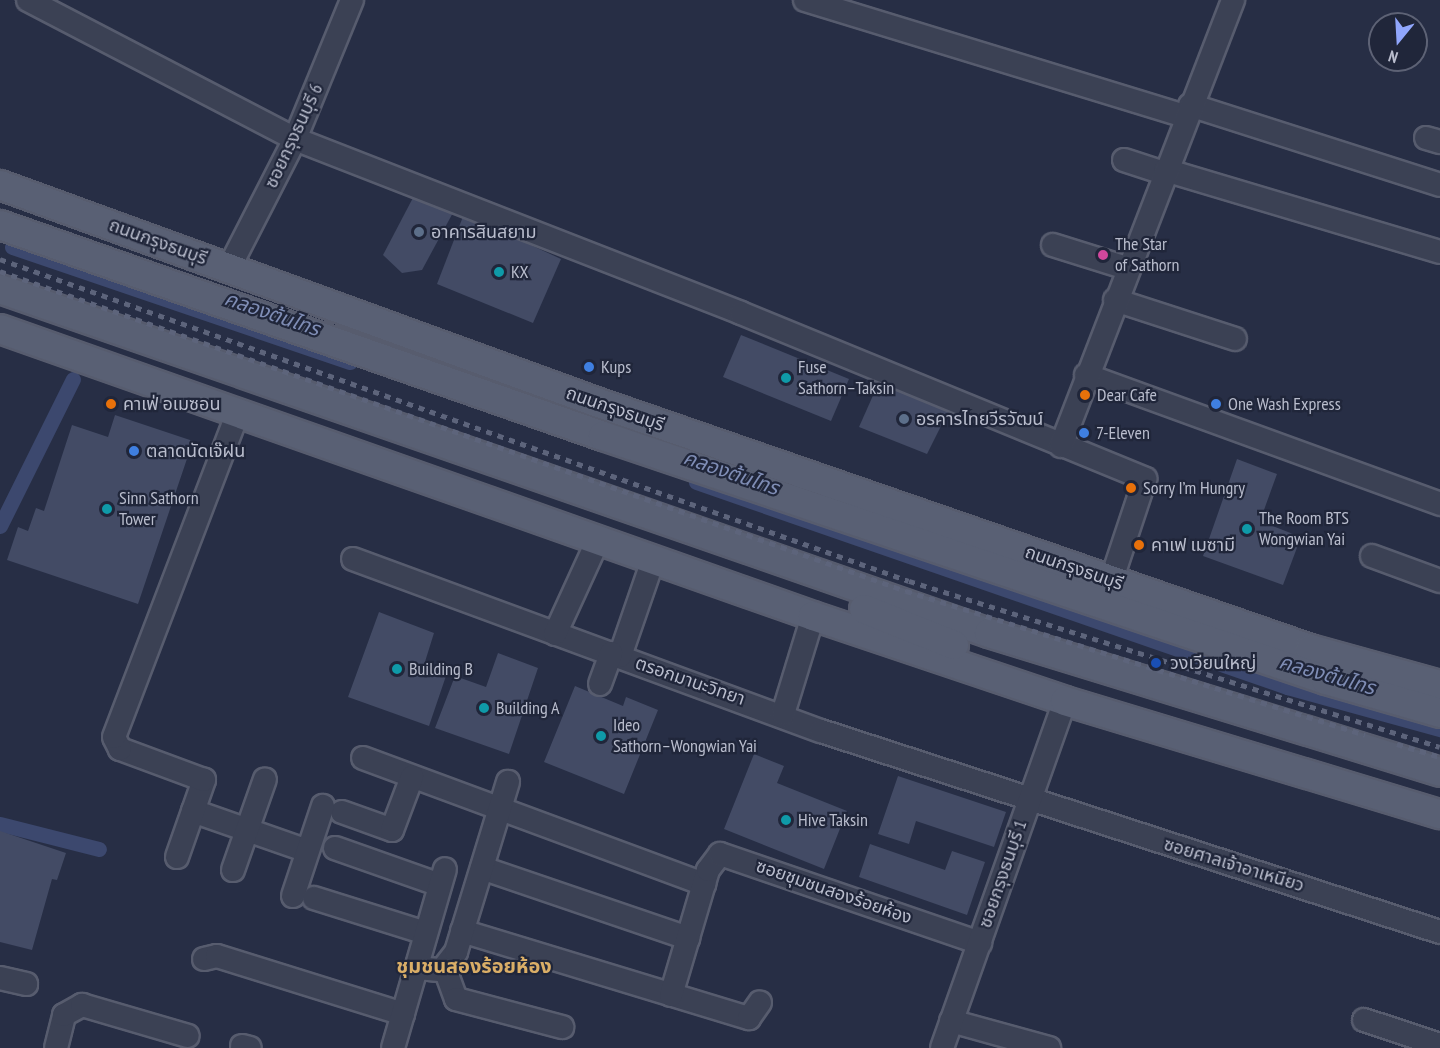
<!DOCTYPE html>
<meta charset="utf-8">
<style>
body{margin:0}
#map{position:relative;width:1440px;height:1048px;overflow:hidden;background:#272e45;font-family:"PT Sans Narrow","Noto Sans Thai",sans-serif}
div>[style]{position:absolute}
[style*='--x']{left:calc(var(--x)*1px);top:calc(var(--y)*1px);width:calc(var(--w)*1px);rotate:calc(var(--a)*1deg)}
.canal>*{height:15px;margin:-7.5px;padding:0 7.5px;transform-origin:7.5px;border-radius:7.5px;background:#3c486e}
.building>*{inset:0;background:#434b65}
.roads{filter:drop-shadow(2px 0 #575c6e) drop-shadow(-2px 0 #575c6e) drop-shadow(0 2px #575c6e) drop-shadow(0 -2px #575c6e)}
.minor>*{height:22px;margin:-11px;padding:0 11px;transform-origin:11px;border-radius:11px;background:#3b4154}
.major>*{height:28px;margin:-14px;padding:0 14px;transform-origin:14px;border-radius:14px;background:#596074}
.rail>*{height:4.5px;margin-top:-2.25px;transform-origin:0;background:repeating-linear-gradient(90deg,#5d647b 0 6px,transparent 0 12px)}
.dots>*{width:16px;height:16px;translate:-50% -50%;box-sizing:border-box;border:3px solid #20263a;border-radius:50%}
span{translate:-50% -50%;white-space:nowrap;text-align:center;line-height:1.15;-webkit-text-stroke:4.5px #20263a;paint-order:stroke}
.street-label{font-size:18px;color:#b9bdcd}
.poi-label{font-size:18px;color:#b9bdcd}
.left{translate:0 -50%;text-align:left}
.water-label{font-size:20px;color:#7f8db5;font-style:italic}
.neighbourhood-label{font-size:20px;color:#daae67;font-weight:700}
.north{position:absolute;left:1368px;top:12px;width:60px;height:60px;box-sizing:border-box;background:#20263a;border:2px solid #5d6275;border-radius:50%;rotate:198deg;font-size:16px;font-weight:700;line-height:24px;text-align:center;color:#b9bdcd}
.north::after{content:'';display:block;margin:auto;width:21px;height:27px;background:#90a6fc;clip-path:polygon(50% 0,100% 100%,50% 72%,0 100%)}
</style>
<div id="map">
<div class="canal">
<i style="--x:12;--y:247;--w:357;--a:18.8"></i>
<i style="--x:696;--y:482;--w:626;--a:19.13"></i>
<i style="--x:1287;--y:687;--w:159;--a:15.4"></i>
<i style="--x:0;--y:526;--w:164;--a:-63.6"></i>
<i style="--x:0;--y:824;--w:102;--a:14.2"></i>
</div>
<div class="building">
<i style="clip-path:polygon(416px 192px,455px 209px,422px 270px,402px 273px,383px 255px)"></i>
<i style="clip-path:polygon(464px 214px,561px 259px,533px 323px,437px 284px)"></i>
<i style="clip-path:polygon(741px 335px,849px 379px,831px 421px,723px 377px)"></i>
<i style="clip-path:polygon(879px 382px,949px 410px,927px 454px,859px 427px)"></i>
<i style="clip-path:polygon(115px 415px,193px 441px,138px 604px,7px 560px,18px 527px,28px 531px,36px 508px,44px 511px,72px 425px,108px 437px)"></i>
<i style="clip-path:polygon(1237px 459px,1277px 474px,1260px 521px,1301px 537px,1283px 585px,1203px 556px)"></i>
<i style="clip-path:polygon(379px 612px,434px 633px,424px 665px,447px 673px,429px 726px,348px 697px)"></i>
<i style="clip-path:polygon(498px 653px,538px 668px,509px 754px,435px 728px,455px 676px,486px 687px)"></i>
<i style="clip-path:polygon(575px 686px,623px 706px,626px 697px,658px 710px,624px 794px,544px 762px)"></i>
<i style="clip-path:polygon(754px 754px,784px 766px,777px 783px,847px 811px,824px 869px,724px 829px)"></i>
<i style="clip-path:polygon(898px 776px,1006px 812px,994px 847px,916px 821px,909px 844px,878px 834px)"></i>
<i style="clip-path:polygon(0 831px,66px 853px,57px 880px,52px 879px,32px 950px,0 942px)"></i>
<i style="clip-path:polygon(870px 844px,945px 870px,952px 851px,985px 862px,967px 915px,859px 877px)"></i>
</div>
<div class="roads">
<div class="minor">
<i style="--x:28;--y:0;--w:301;--a:27.5"></i>
<i style="--x:295;--y:139;--w:479;--a:21.3"></i>
<i style="--x:741;--y:313;--w:437;--a:22.3"></i>
<i style="--x:1145;--y:479;--w:108;--a:108.4"></i>
<i style="--x:805;--y:0;--w:397;--a:17"></i>
<i style="--x:1190;--y:105;--w:262;--a:17.7"></i>
<i style="--x:1426;--y:138;--w:15;--a:16"></i>
<i style="--x:1124;--y:160;--w:42;--a:18"></i>
<i style="--x:1165;--y:170;--w:287;--a:16.6"></i>
<i style="--x:1053;--y:245;--w:77;--a:17.3"></i>
<i style="--x:229;--y:268;--w:145;--a:-62.9"></i>
<i style="--x:295;--y:139;--w:150;--a:-67.7"></i>
<i style="--x:1115;--y:300;--w:126;--a:18"></i>
<i style="--x:1086;--y:375;--w:377;--a:20"></i>
<i style="--x:1061;--y:446;--w:478;--a:-68.9"></i>
<i style="--x:1372;--y:556;--w:72;--a:20.2"></i>
<i style="--x:353;--y:559;--w:499;--a:20.2"></i>
<i style="--x:821;--y:731;--w:651;--a:17.99"></i>
<i style="--x:555;--y:634;--w:103;--a:-65.4"></i>
<i style="--x:620;--y:656;--w:102;--a:-71"></i>
<i style="--x:600;--y:684;--w:33;--a:-70"></i>
<i style="--x:783;--y:714;--w:102;--a:-73"></i>
<i style="--x:363;--y:758;--w:364;--a:20.3"></i>
<i style="--x:193;--y:811;--w:121;--a:19.3"></i>
<i style="--x:342;--y:812;--w:53;--a:19.8"></i>
<i style="--x:392;--y:830;--w:57;--a:-69.3"></i>
<i style="--x:335;--y:848;--w:111;--a:19.4"></i>
<i style="--x:177;--y:857;--w:82;--a:-70.7"></i>
<i style="--x:204;--y:780;--w:90;--a:-159.7"></i>
<i style="--x:120;--y:749;--w:13;--a:-117"></i>
<i style="--x:114;--y:737;--w:347;--a:-69.1"></i>
<i style="--x:482;--y:868;--w:218;--a:18.8"></i>
<i style="--x:233;--y:870;--w:96;--a:-70.6"></i>
<i style="--x:293;--y:896;--w:95;--a:-71.6"></i>
<i style="--x:314;--y:898;--w:117;--a:17.4"></i>
<i style="--x:462;--y:931;--w:300;--a:16.9"></i>
<i style="--x:749;--y:1018;--w:19;--a:-55"></i>
<i style="--x:204;--y:959;--w:13;--a:-13"></i>
<i style="--x:217;--y:956;--w:195;--a:17.3"></i>
<i style="--x:417;--y:968;--w:25;--a:5"></i>
<i style="--x:442;--y:970;--w:23;--a:-52"></i>
<i style="--x:456;--y:952;--w:178;--a:-73"></i>
<i style="--x:445;--y:969;--w:32;--a:70"></i>
<i style="--x:456;--y:999;--w:110;--a:14.8"></i>
<i style="--x:0;--y:978;--w:27;--a:13"></i>
<i style="--x:671;--y:995;--w:130;--a:-73.5"></i>
<i style="--x:708;--y:870;--w:20;--a:-53"></i>
<i style="--x:720;--y:854;--w:275;--a:18.9"></i>
<i style="--x:1364;--y:1020;--w:80;--a:18.2"></i>
<i style="--x:951;--y:1021;--w:102;--a:15.4"></i>
<i style="--x:242;--y:1046;--w:8;--a:14"></i>
<i style="--x:56;--y:1048;--w:34;--a:-76"></i>
<i style="--x:64;--y:1015;--w:21;--a:-29"></i>
<i style="--x:82;--y:1005;--w:110;--a:16.3"></i>
<i style="--x:393;--y:1048;--w:186;--a:-73.8"></i>
<i style="--x:942;--y:1048;--w:368;--a:-70.5"></i>
</div>
<div class="major">
<i style="--x:0;--y:185;--w:631;--a:20.01"></i>
<i style="--x:593;--y:401;--w:759;--a:19.08"></i>
<i style="--x:1310;--y:649;--w:135;--a:15.5"></i>
<i style="--x:0;--y:225;--w:639;--a:19.29"></i>
<i style="--x:603;--y:436;--w:763;--a:18.65"></i>
<i style="--x:1326;--y:680;--w:119;--a:16.1"></i>
<i style="--x:0;--y:289;--w:1047;--a:19.18"></i>
<i style="--x:989;--y:633;--w:472;--a:17.1"></i>
<i style="--x:0;--y:329;--w:862;--a:19.44"></i>
<i style="--x:813;--y:616;--w:266;--a:18.6"></i>
<i style="--x:1065;--y:701;--w:392;--a:16.8"></i>
<i style="--x:864;--y:609;--w:97;--a:21.8"></i>
</div>
</div>
<div class="rail">
<i style="--x:0;--y:259;--w:964;--a:19.51"></i>
<i style="--x:909;--y:581;--w:556;--a:17.36"></i>
<i style="--x:0;--y:271;--w:961;--a:19.45"></i>
<i style="--x:906;--y:591;--w:481;--a:17.4"></i>
<i style="--x:1397;--y:744;--w:45;--a:16.8"></i>
</div>
<div class="dots">
<i style="left:419px;top:232px;background:#5c6f8a"></i>
<i style="left:1103px;top:255px;background:#d1479c"></i>
<i style="left:499px;top:272px;background:#0f9aa8"></i>
<i style="left:589px;top:367px;background:#3f7fe0"></i>
<i style="left:786px;top:378px;background:#0f9aa8"></i>
<i style="left:1085px;top:395px;background:#e8710a"></i>
<i style="left:111px;top:404px;background:#e8710a"></i>
<i style="left:1216px;top:404px;background:#3f7fe0"></i>
<i style="left:904px;top:419px;background:#5c6f8a"></i>
<i style="left:1084px;top:433px;background:#3f7fe0"></i>
<i style="left:134px;top:451px;background:#3f7fe0"></i>
<i style="left:1131px;top:488px;background:#e8710a"></i>
<i style="left:107px;top:509px;background:#0f9aa8"></i>
<i style="left:1247px;top:529px;background:#0f9aa8"></i>
<i style="left:1139px;top:545px;background:#e8710a"></i>
<i style="left:1156px;top:663px;background:#1a4fb4"></i>
<i style="left:397px;top:669px;background:#0f9aa8"></i>
<i style="left:484px;top:708px;background:#0f9aa8"></i>
<i style="left:601px;top:736px;background:#0f9aa8"></i>
<i style="left:786px;top:820px;background:#0f9aa8"></i>
</div>
<div class="street-label">
<span style="left:294px;top:136px;rotate:-65deg">ซอยกรุงธนบุรี 6</span>
<span style="left:158px;top:242px;rotate:20deg">ถนนกรุงธนบุรี</span>
<span style="left:615px;top:409px;rotate:19deg">ถนนกรุงธนบุรี</span>
<span style="left:1074px;top:568px;rotate:19deg">ถนนกรุงธนบุรี</span>
<span style="left:690px;top:681px;rotate:19deg">ตรอกมานะวิทยา</span>
<span style="left:1234px;top:865px;rotate:17deg">ซอยศาลเจ้าอาเหนียว</span>
<span style="left:1003px;top:874px;rotate:-71deg">ซอยกรุงธนบุรี 1</span>
<span style="left:834px;top:892px;rotate:19deg">ซอยชุมชนสองร้อยห้อง</span>
</div>
<div class="poi-label">
<span class="left" style="left:431px;top:232px">อาคารสินสยาม</span>
<span class="left" style="left:1115px;top:255px">The Star<br>of Sathorn</span>
<span class="left" style="left:511px;top:272px">KX</span>
<span class="left" style="left:601px;top:367px">Kups</span>
<span class="left" style="left:798px;top:378px">Fuse<br>Sathorn–Taksin</span>
<span class="left" style="left:1097px;top:395px">Dear Cafe</span>
<span class="left" style="left:123px;top:404px">คาเฟ่ อเมซอน</span>
<span class="left" style="left:1228px;top:404px">One Wash Express</span>
<span class="left" style="left:916px;top:419px">อรคารไทยวีรวัฒน์</span>
<span class="left" style="left:1096px;top:433px">7-Eleven</span>
<span class="left" style="left:146px;top:451px">ตลาดนัดเจ๊ฝน</span>
<span class="left" style="left:1143px;top:488px">Sorry I’m Hungry</span>
<span class="left" style="left:119px;top:509px">Sinn Sathorn<br>Tower</span>
<span class="left" style="left:1259px;top:529px">The Room BTS<br>Wongwian Yai</span>
<span class="left" style="left:1151px;top:545px">คาเฟ เมซามี</span>
<span class="left" style="left:1170px;top:663px">วงเวียนใหญ่</span>
<span class="left" style="left:409px;top:669px">Building B</span>
<span class="left" style="left:496px;top:708px">Building A</span>
<span class="left" style="left:613px;top:736px">Ideo<br>Sathorn–Wongwian Yai</span>
<span class="left" style="left:798px;top:820px">Hive Taksin</span>
</div>
<div class="water-label">
<span style="left:272px;top:314px;rotate:19deg">คลองต้นไทร</span>
<span style="left:731px;top:473px;rotate:19deg">คลองต้นไทร</span>
<span style="left:1327px;top:675px;rotate:16deg">คลองต้นไทร</span>
</div>
<div class="neighbourhood-label">
<span style="left:474px;top:966px">ชุมชนสองร้อยห้อง</span>
</div>
<div class="north">N</div>
</div>
